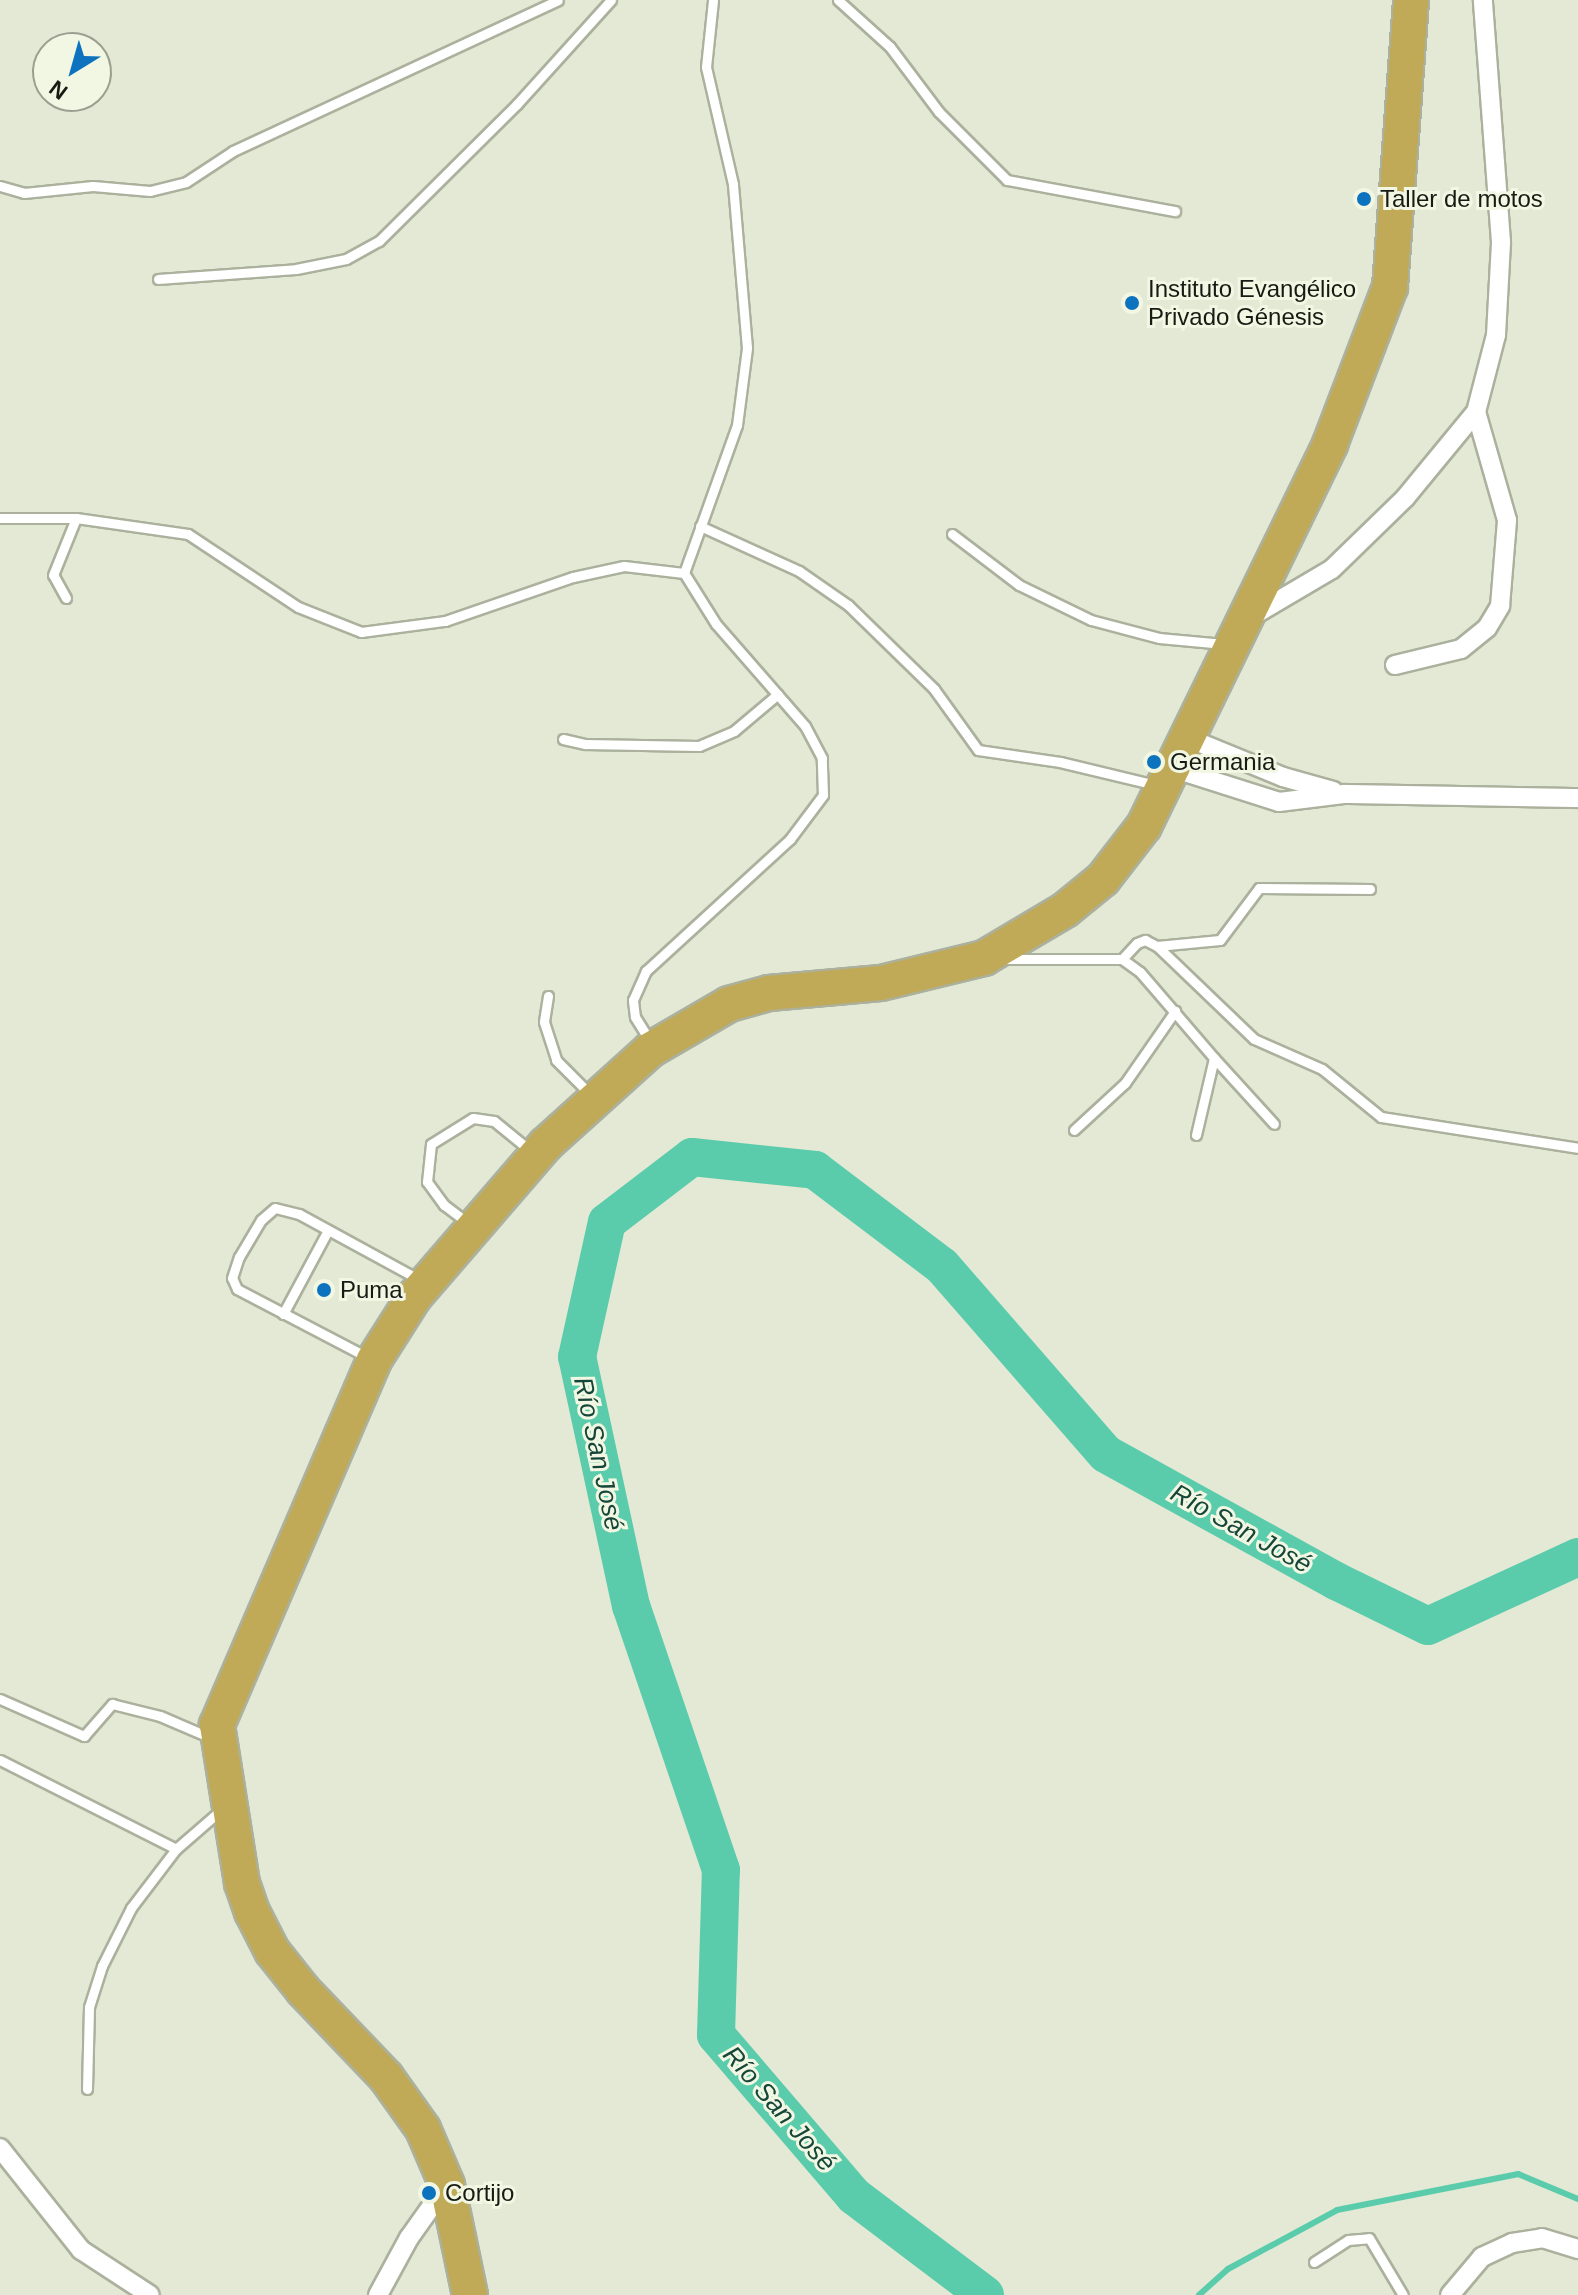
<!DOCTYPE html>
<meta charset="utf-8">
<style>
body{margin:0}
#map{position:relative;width:1578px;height:2295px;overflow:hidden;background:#e3e9d5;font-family:Helvetica,sans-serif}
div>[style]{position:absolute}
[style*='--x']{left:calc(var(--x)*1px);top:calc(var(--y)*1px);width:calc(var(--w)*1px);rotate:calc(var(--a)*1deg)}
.stream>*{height:6px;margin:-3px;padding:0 3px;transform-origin:3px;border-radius:3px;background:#5accab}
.river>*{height:38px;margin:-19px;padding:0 19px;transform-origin:19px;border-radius:19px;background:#5accab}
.roads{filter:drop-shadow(2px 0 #abb19d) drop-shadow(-2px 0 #abb19d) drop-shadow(0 2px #abb19d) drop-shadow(0 -2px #abb19d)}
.lane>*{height:9px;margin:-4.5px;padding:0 4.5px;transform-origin:4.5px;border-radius:4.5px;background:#fff}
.street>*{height:18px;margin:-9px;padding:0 9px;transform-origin:9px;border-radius:9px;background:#fff}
.highway>*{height:34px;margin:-17px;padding:0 17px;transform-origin:17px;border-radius:17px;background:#c1aa57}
.dots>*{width:22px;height:22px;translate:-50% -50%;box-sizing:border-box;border:4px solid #f1f7e2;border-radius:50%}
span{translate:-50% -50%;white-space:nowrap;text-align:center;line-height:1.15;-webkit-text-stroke:6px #f1f7e2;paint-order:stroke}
.poi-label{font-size:24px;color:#181a13}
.left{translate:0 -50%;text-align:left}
.water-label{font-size:26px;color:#154639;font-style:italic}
.north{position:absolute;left:32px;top:32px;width:80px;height:80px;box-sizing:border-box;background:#f1f7e2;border:2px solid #9a9f8f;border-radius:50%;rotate:217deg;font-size:22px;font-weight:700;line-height:32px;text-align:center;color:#181a13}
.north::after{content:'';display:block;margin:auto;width:28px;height:36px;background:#0e73bf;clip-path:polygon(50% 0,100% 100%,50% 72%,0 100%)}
</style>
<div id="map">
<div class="stream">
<i style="--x:1199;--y:2295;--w:39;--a:-42"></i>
<i style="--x:1228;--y:2269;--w:124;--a:-28.4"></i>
<i style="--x:1337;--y:2210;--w:185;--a:-11.2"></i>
<i style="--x:1518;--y:2174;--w:65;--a:22.6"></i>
</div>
<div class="river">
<i style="--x:985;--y:2295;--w:164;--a:-142.9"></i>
<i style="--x:854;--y:2196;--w:212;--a:-130.6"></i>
<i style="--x:716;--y:2035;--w:165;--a:-88.3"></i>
<i style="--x:721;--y:1870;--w:279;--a:-108.8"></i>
<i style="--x:631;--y:1606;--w:255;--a:-102.2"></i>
<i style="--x:577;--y:1357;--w:138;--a:-77.5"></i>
<i style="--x:607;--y:1222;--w:107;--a:-37.4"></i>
<i style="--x:692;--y:1157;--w:124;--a:6"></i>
<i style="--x:815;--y:1170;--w:159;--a:37.1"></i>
<i style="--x:942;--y:1266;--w:249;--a:48.9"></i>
<i style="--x:1106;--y:1454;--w:263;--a:28.9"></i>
<i style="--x:1336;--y:1581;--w:102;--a:26.1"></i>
<i style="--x:1428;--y:1626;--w:165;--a:-24.7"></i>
</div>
<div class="roads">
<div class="lane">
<i style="--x:838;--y:0;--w:70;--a:42.1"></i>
<i style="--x:890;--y:47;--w:81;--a:53"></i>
<i style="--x:939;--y:112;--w:96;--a:45"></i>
<i style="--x:1007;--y:180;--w:171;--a:10.5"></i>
<i style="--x:0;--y:186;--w:25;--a:16"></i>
<i style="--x:24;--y:193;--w:69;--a:-5.8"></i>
<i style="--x:93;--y:186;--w:57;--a:5"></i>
<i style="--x:150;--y:191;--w:37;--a:-14"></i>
<i style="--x:186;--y:182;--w:56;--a:-33.4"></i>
<i style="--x:233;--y:151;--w:358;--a:-24.9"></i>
<i style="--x:158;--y:279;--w:138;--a:-4.1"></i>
<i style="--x:296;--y:269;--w:51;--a:-11.3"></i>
<i style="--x:346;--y:259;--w:38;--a:-29"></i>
<i style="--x:379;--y:241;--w:194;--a:-44.8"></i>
<i style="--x:517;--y:104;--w:140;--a:-47.9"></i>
<i style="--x:0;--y:518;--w:76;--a:0"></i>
<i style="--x:76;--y:518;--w:113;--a:8.1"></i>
<i style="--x:188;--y:534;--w:132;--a:33.6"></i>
<i style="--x:298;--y:607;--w:68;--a:21.6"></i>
<i style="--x:361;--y:632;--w:85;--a:-7.5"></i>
<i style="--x:445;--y:621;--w:135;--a:-19"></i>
<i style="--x:573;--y:577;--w:52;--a:-12.2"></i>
<i style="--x:624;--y:566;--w:60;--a:6.7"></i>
<i style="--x:700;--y:526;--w:109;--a:24.4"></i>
<i style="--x:799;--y:571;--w:60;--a:34.8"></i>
<i style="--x:848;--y:605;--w:120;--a:44.3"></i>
<i style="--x:934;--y:689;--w:75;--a:54.2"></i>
<i style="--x:978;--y:750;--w:83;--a:8.3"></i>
<i style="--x:1060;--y:762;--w:99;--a:13.5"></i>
<i style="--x:952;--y:534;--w:84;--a:37.3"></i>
<i style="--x:1019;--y:585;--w:80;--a:25.9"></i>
<i style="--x:1091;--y:620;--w:70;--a:14.8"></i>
<i style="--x:1159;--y:638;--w:65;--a:5.3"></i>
<i style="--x:66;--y:598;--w:26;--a:-119"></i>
<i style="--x:53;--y:575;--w:61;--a:-68"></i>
<i style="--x:563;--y:739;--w:23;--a:13"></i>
<i style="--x:585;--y:744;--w:114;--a:1"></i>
<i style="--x:699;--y:746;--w:38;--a:-23"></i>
<i style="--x:734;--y:731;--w:57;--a:-40.1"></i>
<i style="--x:1157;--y:946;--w:63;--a:-5.4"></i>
<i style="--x:1220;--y:940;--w:65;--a:-53.1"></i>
<i style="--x:1259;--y:888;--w:111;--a:0.5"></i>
<i style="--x:1004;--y:959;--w:118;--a:0"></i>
<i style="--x:1122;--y:959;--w:22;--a:36"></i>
<i style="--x:1140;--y:972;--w:113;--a:49.3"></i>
<i style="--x:1214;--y:1058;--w:79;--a:103.2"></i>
<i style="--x:1122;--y:959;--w:22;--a:-47"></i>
<i style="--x:1137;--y:943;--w:9;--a:-21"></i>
<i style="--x:1145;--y:940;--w:13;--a:27"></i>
<i style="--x:1157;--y:946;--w:134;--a:43.8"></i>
<i style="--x:1254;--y:1039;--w:74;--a:23.8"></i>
<i style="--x:1322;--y:1069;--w:76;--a:39.1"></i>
<i style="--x:1381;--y:1117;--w:199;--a:8.9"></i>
<i style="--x:548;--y:996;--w:26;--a:99"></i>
<i style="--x:544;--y:1022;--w:40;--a:72"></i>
<i style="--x:556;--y:1060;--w:51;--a:45"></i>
<i style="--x:650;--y:1041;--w:28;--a:-122"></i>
<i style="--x:635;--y:1017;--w:17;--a:-97"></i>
<i style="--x:633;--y:1000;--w:32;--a:-66"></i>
<i style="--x:646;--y:971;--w:195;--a:-42.5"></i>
<i style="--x:790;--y:839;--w:55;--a:-53.1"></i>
<i style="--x:823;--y:795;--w:37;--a:-92"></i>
<i style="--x:822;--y:758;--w:36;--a:-118"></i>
<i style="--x:805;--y:726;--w:135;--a:-131.1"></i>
<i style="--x:716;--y:624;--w:60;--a:-122.1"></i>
<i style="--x:684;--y:573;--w:157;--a:-70.3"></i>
<i style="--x:737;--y:425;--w:78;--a:-82.6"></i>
<i style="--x:747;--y:348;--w:165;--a:-94.9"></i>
<i style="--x:733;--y:184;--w:120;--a:-103"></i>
<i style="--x:706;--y:67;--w:67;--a:-84"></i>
<i style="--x:1214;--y:1058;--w:89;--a:47.7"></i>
<i style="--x:1074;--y:1130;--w:69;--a:-42.7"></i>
<i style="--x:1125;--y:1083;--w:88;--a:-55.2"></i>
<i style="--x:468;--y:1223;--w:30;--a:-143"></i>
<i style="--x:444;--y:1205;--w:29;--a:-126"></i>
<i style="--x:427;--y:1182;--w:38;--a:-84"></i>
<i style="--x:431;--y:1144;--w:49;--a:-31.8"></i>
<i style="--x:473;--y:1118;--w:21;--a:8"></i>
<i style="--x:494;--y:1121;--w:49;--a:39.2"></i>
<i style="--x:283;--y:1314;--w:95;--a:-61.8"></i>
<i style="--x:369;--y:1358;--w:149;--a:-152.4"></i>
<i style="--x:237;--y:1289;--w:12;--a:-114"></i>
<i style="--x:232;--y:1278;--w:22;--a:-72"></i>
<i style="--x:239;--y:1257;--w:43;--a:-59.3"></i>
<i style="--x:261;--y:1220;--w:18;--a:-41"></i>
<i style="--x:275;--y:1208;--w:25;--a:14"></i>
<i style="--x:299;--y:1214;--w:136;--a:28.6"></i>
<i style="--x:0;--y:1699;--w:92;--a:23.8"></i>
<i style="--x:84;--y:1736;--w:43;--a:-48.8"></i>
<i style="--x:112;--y:1704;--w:49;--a:14"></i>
<i style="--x:160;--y:1716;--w:53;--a:23.2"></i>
<i style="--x:0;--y:1760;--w:197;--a:26.8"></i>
<i style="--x:87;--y:2089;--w:82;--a:-88.6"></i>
<i style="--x:89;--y:2007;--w:43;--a:-72.4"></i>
<i style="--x:102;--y:1966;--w:65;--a:-63.4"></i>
<i style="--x:131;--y:1908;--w:74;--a:-52.7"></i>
<i style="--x:176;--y:1849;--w:60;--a:-40.9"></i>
<i style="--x:1314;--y:2262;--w:40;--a:-32.9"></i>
<i style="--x:1348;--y:2240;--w:21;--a:-5"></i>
<i style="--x:1369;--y:2238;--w:66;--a:59.2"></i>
</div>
<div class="street">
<i style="--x:1249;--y:618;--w:96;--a:-30.6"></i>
<i style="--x:1332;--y:569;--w:102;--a:-44.2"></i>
<i style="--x:1405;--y:498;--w:112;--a:-50.5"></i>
<i style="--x:1476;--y:412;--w:80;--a:-75.4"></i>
<i style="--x:1496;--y:335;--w:93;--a:-86.9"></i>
<i style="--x:1501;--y:242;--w:243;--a:-94.3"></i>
<i style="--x:1395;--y:665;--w:68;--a:-13.6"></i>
<i style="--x:1461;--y:649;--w:33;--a:-39"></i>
<i style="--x:1487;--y:628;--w:26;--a:-59"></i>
<i style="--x:1500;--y:606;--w:86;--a:-85.3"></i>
<i style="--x:1507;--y:520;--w:112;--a:-106"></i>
<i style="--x:1188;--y:738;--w:103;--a:22.3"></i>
<i style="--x:1283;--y:777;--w:52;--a:15.6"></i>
<i style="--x:1172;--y:768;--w:112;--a:17.6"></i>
<i style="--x:1279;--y:802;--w:65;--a:-7"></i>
<i style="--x:1344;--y:794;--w:234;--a:1"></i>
<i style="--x:0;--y:2148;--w:130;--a:51.5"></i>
<i style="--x:81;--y:2250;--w:82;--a:33.1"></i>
<i style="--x:378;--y:2295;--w:65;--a:-61.5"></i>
<i style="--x:409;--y:2238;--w:64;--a:-54.6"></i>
<i style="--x:1450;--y:2295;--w:50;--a:-49.9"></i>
<i style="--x:1482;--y:2257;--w:33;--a:-25"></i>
<i style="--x:1512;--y:2243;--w:30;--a:-9"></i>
<i style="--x:1542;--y:2238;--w:38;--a:17"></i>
</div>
<div class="highway">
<i style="--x:470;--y:2295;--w:112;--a:-101.8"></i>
<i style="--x:447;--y:2185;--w:61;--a:-113.2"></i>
<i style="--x:423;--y:2129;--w:64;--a:-125.4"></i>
<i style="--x:386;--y:2077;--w:120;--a:-133.7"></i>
<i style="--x:303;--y:1990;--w:50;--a:-128.5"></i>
<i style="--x:272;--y:1951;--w:44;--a:-117.1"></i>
<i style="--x:252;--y:1912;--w:31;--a:-109"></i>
<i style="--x:242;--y:1883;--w:160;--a:-99"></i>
<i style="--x:217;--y:1725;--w:397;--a:-66.7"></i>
<i style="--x:374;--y:1360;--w:75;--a:-57.6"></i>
<i style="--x:414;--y:1297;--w:201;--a:-49.2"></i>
<i style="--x:545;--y:1145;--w:142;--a:-42.1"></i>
<i style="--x:650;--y:1050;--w:91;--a:-30.2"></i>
<i style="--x:729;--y:1004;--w:41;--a:-15.4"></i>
<i style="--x:769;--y:993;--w:112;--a:-5.1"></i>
<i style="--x:881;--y:983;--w:106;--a:-13.6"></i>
<i style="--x:984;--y:958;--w:94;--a:-30.7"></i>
<i style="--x:1065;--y:910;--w:49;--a:-39.2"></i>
<i style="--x:1103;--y:879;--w:67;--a:-52.3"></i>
<i style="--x:1144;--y:826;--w:425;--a:-64"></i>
<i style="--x:1330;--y:444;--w:168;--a:-69.1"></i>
<i style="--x:1390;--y:287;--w:288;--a:-85.8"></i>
</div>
</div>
<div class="dots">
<i style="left:1364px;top:199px;background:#0e73bf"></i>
<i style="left:1132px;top:303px;background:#0e73bf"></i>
<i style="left:1154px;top:762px;background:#0e73bf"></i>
<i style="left:324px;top:1290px;background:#0e73bf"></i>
<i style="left:429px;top:2193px;background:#0e73bf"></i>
</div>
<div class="poi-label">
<span class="left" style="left:1380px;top:199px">Taller de motos</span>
<span class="left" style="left:1148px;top:303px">Instituto Evangélico<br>Privado Génesis</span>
<span class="left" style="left:1170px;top:762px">Germania</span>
<span class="left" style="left:340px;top:1290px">Puma</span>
<span class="left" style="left:445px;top:2193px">Cortijo</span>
</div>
<div class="water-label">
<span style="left:598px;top:1454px;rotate:78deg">Río San José</span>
<span style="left:1241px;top:1529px;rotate:29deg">Río San José</span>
<span style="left:779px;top:2109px;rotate:49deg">Río San José</span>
</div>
<div class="north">N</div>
</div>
